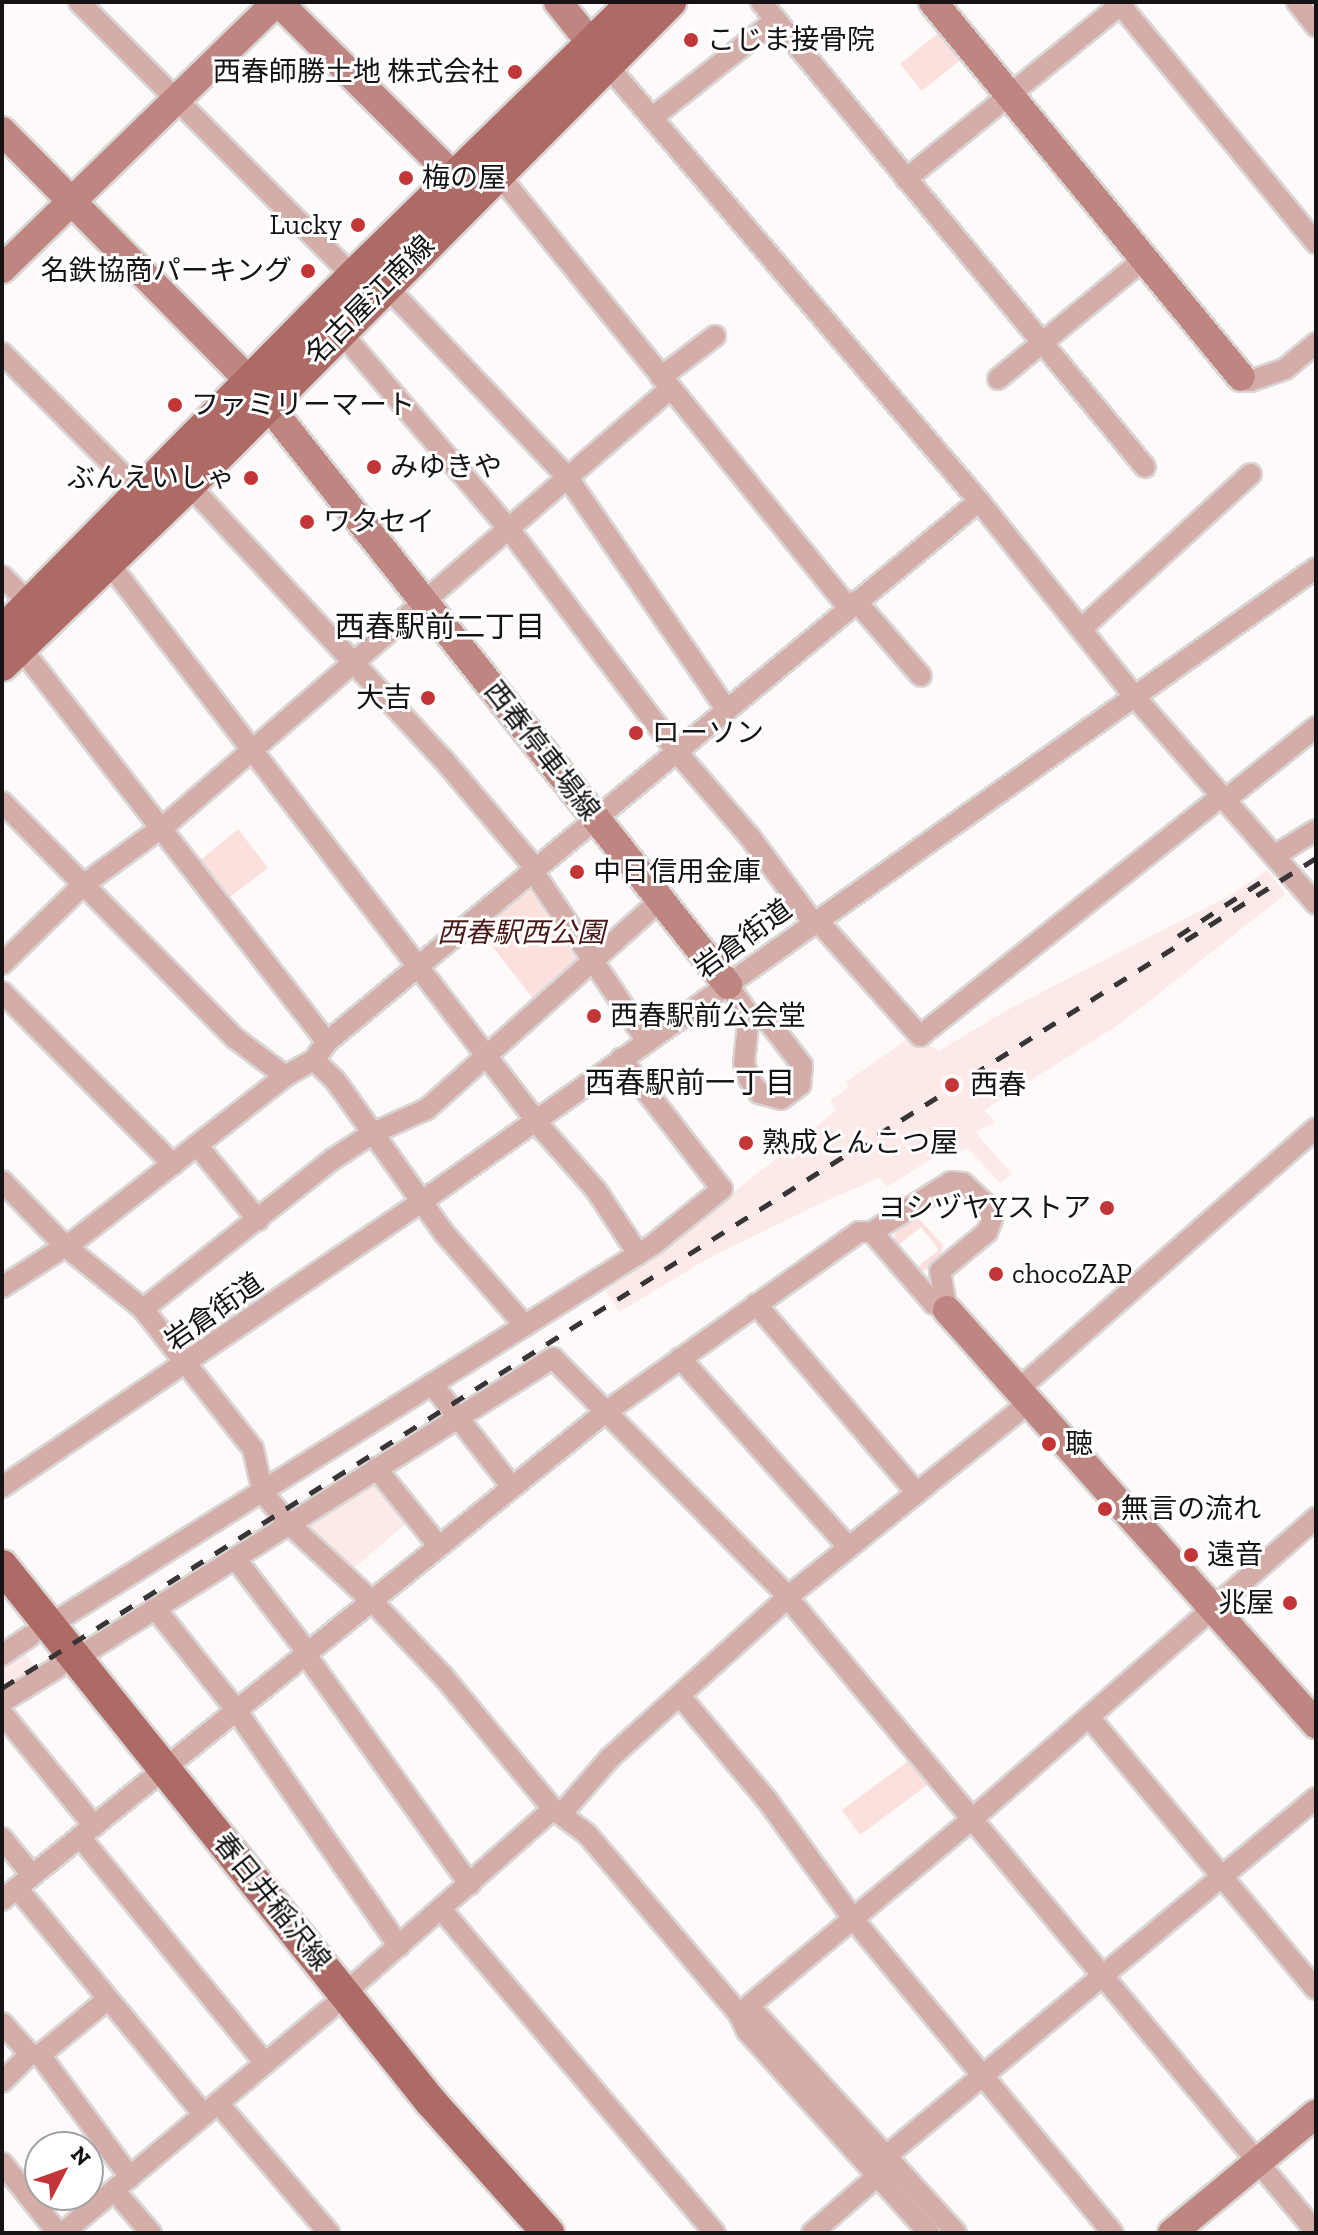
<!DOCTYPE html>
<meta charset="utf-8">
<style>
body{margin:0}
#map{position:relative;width:1318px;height:2235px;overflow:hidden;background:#fffafa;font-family:"Zilla Slab","Noto Sans JP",serif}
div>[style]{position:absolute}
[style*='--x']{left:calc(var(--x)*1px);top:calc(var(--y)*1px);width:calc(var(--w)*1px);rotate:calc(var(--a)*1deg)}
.built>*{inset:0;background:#fbeae8}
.green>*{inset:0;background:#fbe0dd}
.roads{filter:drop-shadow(2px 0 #dad5d5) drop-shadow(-2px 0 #dad5d5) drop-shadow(0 2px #dad5d5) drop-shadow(0 -2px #dad5d5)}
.street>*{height:20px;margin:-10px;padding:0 10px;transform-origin:10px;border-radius:10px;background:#d4ada9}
.secondary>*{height:28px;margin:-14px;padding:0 14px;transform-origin:14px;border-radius:14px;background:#bf8681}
.primary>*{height:32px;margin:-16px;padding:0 16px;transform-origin:16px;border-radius:16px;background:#ae6a64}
.rail>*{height:5px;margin-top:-2.5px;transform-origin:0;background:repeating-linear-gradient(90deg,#373535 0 14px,transparent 0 28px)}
.dots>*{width:22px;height:22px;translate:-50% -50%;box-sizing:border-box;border:4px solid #fff;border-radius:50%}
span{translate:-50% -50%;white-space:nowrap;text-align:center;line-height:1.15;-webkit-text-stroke:6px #fff;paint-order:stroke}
.poi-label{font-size:28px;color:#151313}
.left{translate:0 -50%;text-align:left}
.right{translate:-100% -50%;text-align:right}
.street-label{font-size:28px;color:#151313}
.park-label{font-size:28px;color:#491917;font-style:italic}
.neighbourhood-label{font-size:30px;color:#151313}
.frame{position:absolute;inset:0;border:4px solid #151313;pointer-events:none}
.north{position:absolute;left:24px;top:2131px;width:80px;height:80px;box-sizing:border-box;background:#fff;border:2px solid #a1a1a1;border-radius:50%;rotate:49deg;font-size:22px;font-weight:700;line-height:32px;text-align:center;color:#151313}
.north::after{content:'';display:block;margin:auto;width:28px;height:36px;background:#c43537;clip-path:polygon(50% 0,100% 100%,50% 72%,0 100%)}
</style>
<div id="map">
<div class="built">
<i style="clip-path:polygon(1267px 870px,1286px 894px,1121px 1023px,984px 1110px,996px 1122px,975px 1132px,1012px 1174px,1000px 1183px,968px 1148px,953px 1156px,948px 1148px,887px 1187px,879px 1178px,819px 1204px,707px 1259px,619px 1312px,606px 1291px,793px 1146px,836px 1110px,830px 1101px,849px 1087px,846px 1082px,912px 1036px,939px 1051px,1009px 1009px,1229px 896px)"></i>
<i style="clip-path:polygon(374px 1475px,410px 1520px,353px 1569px,301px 1521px)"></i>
<i style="clip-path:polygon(23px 1651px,41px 1674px,2px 1698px,2px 1664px)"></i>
</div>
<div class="green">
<i style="clip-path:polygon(942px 30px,964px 57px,922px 91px,900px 64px)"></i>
<i style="clip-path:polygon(238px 829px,268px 868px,226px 900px,197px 863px)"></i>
<i style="clip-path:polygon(521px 890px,531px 892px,577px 961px,535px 1001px,478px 928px)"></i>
<i style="clip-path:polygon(evenodd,909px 1218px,919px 1219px,943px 1245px,938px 1263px,922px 1272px,897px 1253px,894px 1235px,909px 1218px,921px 1227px,939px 1250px,916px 1268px,897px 1246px,921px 1227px)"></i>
<i style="clip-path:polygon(910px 1760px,930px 1783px,860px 1835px,842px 1810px)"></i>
</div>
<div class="roads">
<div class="street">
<i style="--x:79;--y:2;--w:387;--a:45"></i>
<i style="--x:761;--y:2;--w:603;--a:50.45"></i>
<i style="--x:1118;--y:2;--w:312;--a:50.6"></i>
<i style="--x:1297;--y:2;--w:31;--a:52"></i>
<i style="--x:653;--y:117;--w:157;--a:-38.3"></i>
<i style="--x:498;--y:174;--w:557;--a:51.05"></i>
<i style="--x:906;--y:179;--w:281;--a:-39.1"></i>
<i style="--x:384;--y:284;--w:267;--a:46.5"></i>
<i style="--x:568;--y:478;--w:280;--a:55.6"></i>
<i style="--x:339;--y:330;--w:262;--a:49.5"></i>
<i style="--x:509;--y:529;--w:278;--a:53"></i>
<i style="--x:676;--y:751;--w:113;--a:49.3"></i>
<i style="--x:750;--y:837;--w:106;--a:53.5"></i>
<i style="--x:2;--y:353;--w:196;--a:45.2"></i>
<i style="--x:661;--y:377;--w:68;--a:-37.2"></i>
<i style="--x:1241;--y:377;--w:10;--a:24"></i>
<i style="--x:1250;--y:381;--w:37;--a:-19"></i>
<i style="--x:1285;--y:369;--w:40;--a:-40"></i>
<i style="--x:998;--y:379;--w:189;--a:-39.4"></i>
<i style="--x:189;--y:485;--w:374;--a:47.2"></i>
<i style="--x:443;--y:759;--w:144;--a:49.8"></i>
<i style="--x:979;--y:501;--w:249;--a:51.5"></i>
<i style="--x:1134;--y:696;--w:276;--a:48.8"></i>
<i style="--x:108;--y:562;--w:717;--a:52.54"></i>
<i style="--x:544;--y:1131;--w:79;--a:48.6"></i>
<i style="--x:596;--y:1190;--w:77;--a:56.7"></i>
<i style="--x:2;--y:576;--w:40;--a:45"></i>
<i style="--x:856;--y:601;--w:99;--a:49.1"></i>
<i style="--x:1081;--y:629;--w:230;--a:-42.4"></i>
<i style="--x:20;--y:647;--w:500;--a:52.15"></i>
<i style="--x:1225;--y:800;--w:117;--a:-38.7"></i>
<i style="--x:2;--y:802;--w:333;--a:45.4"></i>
<i style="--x:236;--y:1039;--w:61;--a:37.1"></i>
<i style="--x:1274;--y:856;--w:49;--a:-31.8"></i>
<i style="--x:533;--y:871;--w:205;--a:56.2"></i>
<i style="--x:817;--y:920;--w:155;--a:48.4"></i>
<i style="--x:920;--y:1036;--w:386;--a:-38.5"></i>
<i style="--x:2;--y:964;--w:113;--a:-44.3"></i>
<i style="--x:83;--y:885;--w:107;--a:-36.2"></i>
<i style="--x:169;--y:822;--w:662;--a:-40.84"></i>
<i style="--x:728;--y:985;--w:37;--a:55"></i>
<i style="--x:749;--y:1015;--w:48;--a:95.9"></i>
<i style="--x:744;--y:1063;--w:17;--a:73"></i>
<i style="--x:749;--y:1079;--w:17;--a:54"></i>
<i style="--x:759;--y:1093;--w:23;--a:15"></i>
<i style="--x:781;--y:1099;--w:24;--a:-36"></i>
<i style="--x:800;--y:1085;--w:20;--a:-84"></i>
<i style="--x:802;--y:1065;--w:56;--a:-127.7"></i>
<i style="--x:768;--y:1021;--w:20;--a:-162"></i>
<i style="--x:2;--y:992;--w:243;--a:45.2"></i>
<i style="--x:314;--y:1060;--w:29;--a:44"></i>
<i style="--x:335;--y:1080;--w:188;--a:54.5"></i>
<i style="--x:444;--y:1233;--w:123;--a:48.9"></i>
<i style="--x:197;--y:1145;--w:97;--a:50.9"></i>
<i style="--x:2;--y:1181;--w:91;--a:45.9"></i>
<i style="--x:65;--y:1246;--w:100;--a:38.9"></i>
<i style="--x:143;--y:1309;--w:178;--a:51.8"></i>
<i style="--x:253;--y:1449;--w:45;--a:77.2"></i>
<i style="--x:263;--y:1493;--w:40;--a:50"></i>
<i style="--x:289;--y:1524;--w:113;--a:42.9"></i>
<i style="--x:372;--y:1601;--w:103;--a:46.6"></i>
<i style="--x:443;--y:1676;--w:173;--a:50.4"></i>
<i style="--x:553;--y:1809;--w:42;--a:36.3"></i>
<i style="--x:587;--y:1834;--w:236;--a:49.8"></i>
<i style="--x:739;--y:2014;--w:19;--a:65"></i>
<i style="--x:747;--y:2031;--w:272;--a:48"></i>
<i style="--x:872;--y:1232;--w:95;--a:49.3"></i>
<i style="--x:934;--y:1304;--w:14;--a:25"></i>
<i style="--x:2;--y:1287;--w:90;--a:-32.8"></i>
<i style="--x:78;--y:1238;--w:263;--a:-38"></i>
<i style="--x:285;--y:1076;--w:33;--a:-29"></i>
<i style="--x:314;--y:1060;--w:22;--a:-54"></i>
<i style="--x:327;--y:1042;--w:847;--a:-39.68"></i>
<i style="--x:979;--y:501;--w:573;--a:-130.47"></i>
<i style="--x:756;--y:1304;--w:248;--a:49.6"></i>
<i style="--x:143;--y:1309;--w:242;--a:-38.3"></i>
<i style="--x:333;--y:1159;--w:48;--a:-33"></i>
<i style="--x:373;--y:1133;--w:59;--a:-24"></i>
<i style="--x:427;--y:1109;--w:314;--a:-41.8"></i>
<i style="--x:680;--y:1358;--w:254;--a:48.3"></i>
<i style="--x:432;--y:1384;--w:130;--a:52.2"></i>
<i style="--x:1019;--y:1389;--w:395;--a:-41.3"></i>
<i style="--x:376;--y:1468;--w:99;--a:51.2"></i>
<i style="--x:2;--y:1487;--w:507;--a:-34.22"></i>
<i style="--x:421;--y:1202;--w:1097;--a:-35.31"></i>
<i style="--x:235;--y:1558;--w:120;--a:52.5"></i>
<i style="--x:788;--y:1598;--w:825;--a:50.21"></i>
<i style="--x:155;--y:1608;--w:130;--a:51.5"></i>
<i style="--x:236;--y:1710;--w:287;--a:55.4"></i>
<i style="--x:50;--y:1625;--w:714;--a:-32.24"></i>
<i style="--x:654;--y:1244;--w:87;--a:-39"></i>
<i style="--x:722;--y:1189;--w:165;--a:-127.8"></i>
<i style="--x:2;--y:1655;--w:34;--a:-34"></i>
<i style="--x:306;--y:1655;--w:282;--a:54.5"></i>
<i style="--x:77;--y:1658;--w:563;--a:-32.22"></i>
<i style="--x:553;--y:1358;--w:336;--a:45.4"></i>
<i style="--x:680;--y:1696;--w:136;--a:50.1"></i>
<i style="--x:767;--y:1800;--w:148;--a:54.1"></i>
<i style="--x:854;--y:1920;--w:406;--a:50.4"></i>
<i style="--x:2;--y:1702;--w:65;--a:-31.7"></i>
<i style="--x:2;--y:1713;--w:146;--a:50.8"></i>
<i style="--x:1089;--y:1717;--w:354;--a:50.2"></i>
<i style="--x:563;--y:1812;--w:72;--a:-49"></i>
<i style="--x:610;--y:1758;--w:251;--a:-42.1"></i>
<i style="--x:796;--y:1590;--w:302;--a:-38.8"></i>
<i style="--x:80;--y:1837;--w:292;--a:50.7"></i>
<i style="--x:2;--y:1838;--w:48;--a:51"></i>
<i style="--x:17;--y:1888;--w:294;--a:50.5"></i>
<i style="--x:2;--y:1900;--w:773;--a:-38.96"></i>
<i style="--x:603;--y:1414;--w:314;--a:-35.4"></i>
<i style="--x:859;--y:1232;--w:13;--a:0"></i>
<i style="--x:872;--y:1232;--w:93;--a:-32.3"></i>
<i style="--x:951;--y:1182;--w:12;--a:5"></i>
<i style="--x:963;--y:1183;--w:34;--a:43"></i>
<i style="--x:988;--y:1206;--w:14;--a:73"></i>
<i style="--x:992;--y:1219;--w:14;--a:111"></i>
<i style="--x:987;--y:1232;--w:61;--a:140.3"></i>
<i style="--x:940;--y:1271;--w:40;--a:80"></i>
<i style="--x:441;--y:1909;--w:424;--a:49.8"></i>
<i style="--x:345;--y:1993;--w:278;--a:-41.5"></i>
<i style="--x:749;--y:2006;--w:307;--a:47.6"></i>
<i style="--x:739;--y:2014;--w:302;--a:-39.9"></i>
<i style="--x:971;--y:1820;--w:459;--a:-41.2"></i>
<i style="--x:2;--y:2023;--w:42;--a:47.9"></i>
<i style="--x:30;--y:2054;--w:10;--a:6"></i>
<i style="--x:40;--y:2055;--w:152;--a:53.6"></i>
<i style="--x:40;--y:2055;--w:88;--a:-39.5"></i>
<i style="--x:2;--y:2082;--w:40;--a:-45"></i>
<i style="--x:218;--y:2103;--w:171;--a:49.5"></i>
<i style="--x:885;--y:2157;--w:561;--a:-39.79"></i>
<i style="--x:2;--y:2163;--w:90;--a:51.3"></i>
<i style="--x:114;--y:2190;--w:57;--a:49.3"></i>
<i style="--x:63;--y:2233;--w:349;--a:-40"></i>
<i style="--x:812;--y:2233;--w:84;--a:-41.1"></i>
</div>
<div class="secondary">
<i style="--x:278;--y:2;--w:250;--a:44.8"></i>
<i style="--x:558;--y:2;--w:75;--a:51.5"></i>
<i style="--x:933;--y:2;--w:485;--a:50.6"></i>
<i style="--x:2;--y:131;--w:351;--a:45.3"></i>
<i style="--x:249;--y:381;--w:771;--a:51.58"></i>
<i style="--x:2;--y:269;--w:383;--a:-44.2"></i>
<i style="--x:947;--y:1310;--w:555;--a:48.29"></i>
<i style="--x:1172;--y:2233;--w:187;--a:-39.6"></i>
</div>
<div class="primary">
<i style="--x:2;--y:632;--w:500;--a:-45.4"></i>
<i style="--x:353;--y:276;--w:392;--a:-44.3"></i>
<i style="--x:2;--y:665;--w:260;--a:-43.9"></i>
<i style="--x:189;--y:485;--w:682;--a:-45.12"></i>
<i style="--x:2;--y:1566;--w:687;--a:51.33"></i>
<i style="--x:431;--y:2102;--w:176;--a:48.2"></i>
</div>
</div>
<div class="rail">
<i style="--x:1178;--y:936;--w:108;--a:-33.2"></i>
<i style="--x:2;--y:1688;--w:1554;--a:-32.28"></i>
</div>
<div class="dots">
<i style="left:691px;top:40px;background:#c43537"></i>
<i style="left:515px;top:72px;background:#c43537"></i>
<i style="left:406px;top:178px;background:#c43537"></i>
<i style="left:358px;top:225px;background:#c43537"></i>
<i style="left:308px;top:271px;background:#c43537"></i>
<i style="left:175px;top:405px;background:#c43537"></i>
<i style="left:374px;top:467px;background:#c43537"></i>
<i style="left:251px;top:478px;background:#c43537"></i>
<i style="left:307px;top:522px;background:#c43537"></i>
<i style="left:428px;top:698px;background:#c43537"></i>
<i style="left:636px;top:733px;background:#c43537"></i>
<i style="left:577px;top:872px;background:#c43537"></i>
<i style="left:594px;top:1016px;background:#c43537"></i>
<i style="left:952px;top:1085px;background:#c43537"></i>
<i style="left:746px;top:1143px;background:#c43537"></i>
<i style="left:1107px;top:1208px;background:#c43537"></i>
<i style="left:996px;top:1274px;background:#c43537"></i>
<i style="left:1049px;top:1444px;background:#c43537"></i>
<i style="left:1105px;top:1509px;background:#c43537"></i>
<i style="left:1191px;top:1555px;background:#c43537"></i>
<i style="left:1290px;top:1603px;background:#c43537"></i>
</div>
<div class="poi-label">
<span class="left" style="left:707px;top:40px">こじま接骨院</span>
<span class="right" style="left:499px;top:72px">西春師勝土地 株式会社</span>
<span class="left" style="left:422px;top:178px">梅の屋</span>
<span class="right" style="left:342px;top:225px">Lucky</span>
<span class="right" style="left:292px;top:271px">名鉄協商パーキング</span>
<span class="left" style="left:191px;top:405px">ファミリーマート</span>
<span class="left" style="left:390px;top:467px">みゆきや</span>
<span class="right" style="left:235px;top:478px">ぶんえいしゃ</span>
<span class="left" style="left:323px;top:522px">ワタセイ</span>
<span class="right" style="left:412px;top:698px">大吉</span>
<span class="left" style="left:652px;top:733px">ローソン</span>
<span class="left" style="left:593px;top:872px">中日信用金庫</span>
<span class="left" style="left:610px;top:1016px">西春駅前公会堂</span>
<span class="left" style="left:970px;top:1085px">西春</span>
<span class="left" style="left:762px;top:1143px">熟成とんこつ屋</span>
<span class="right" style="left:1091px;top:1208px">ヨシヅヤYストア</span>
<span class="left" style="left:1012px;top:1274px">chocoZAP</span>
<span class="left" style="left:1065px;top:1444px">聴</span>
<span class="left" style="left:1121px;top:1509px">無言の流れ</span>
<span class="left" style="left:1207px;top:1555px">遠音</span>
<span class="right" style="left:1274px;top:1603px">兆屋</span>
</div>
<div class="street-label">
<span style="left:370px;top:300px;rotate:-45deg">名古屋江南線</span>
<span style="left:542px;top:751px;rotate:52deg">西春停車場線</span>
<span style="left:743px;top:939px;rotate:-36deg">岩倉街道</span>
<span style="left:214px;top:1312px;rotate:-35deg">岩倉街道</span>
<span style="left:272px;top:1902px;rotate:51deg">春日井稲沢線</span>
</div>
<div class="park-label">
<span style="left:521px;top:933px">西春駅西公園</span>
</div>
<div class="neighbourhood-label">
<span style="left:440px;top:627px">西春駅前二丁目</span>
<span style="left:690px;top:1083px">西春駅前一丁目</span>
</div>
<div class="frame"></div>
<div class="north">N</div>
</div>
